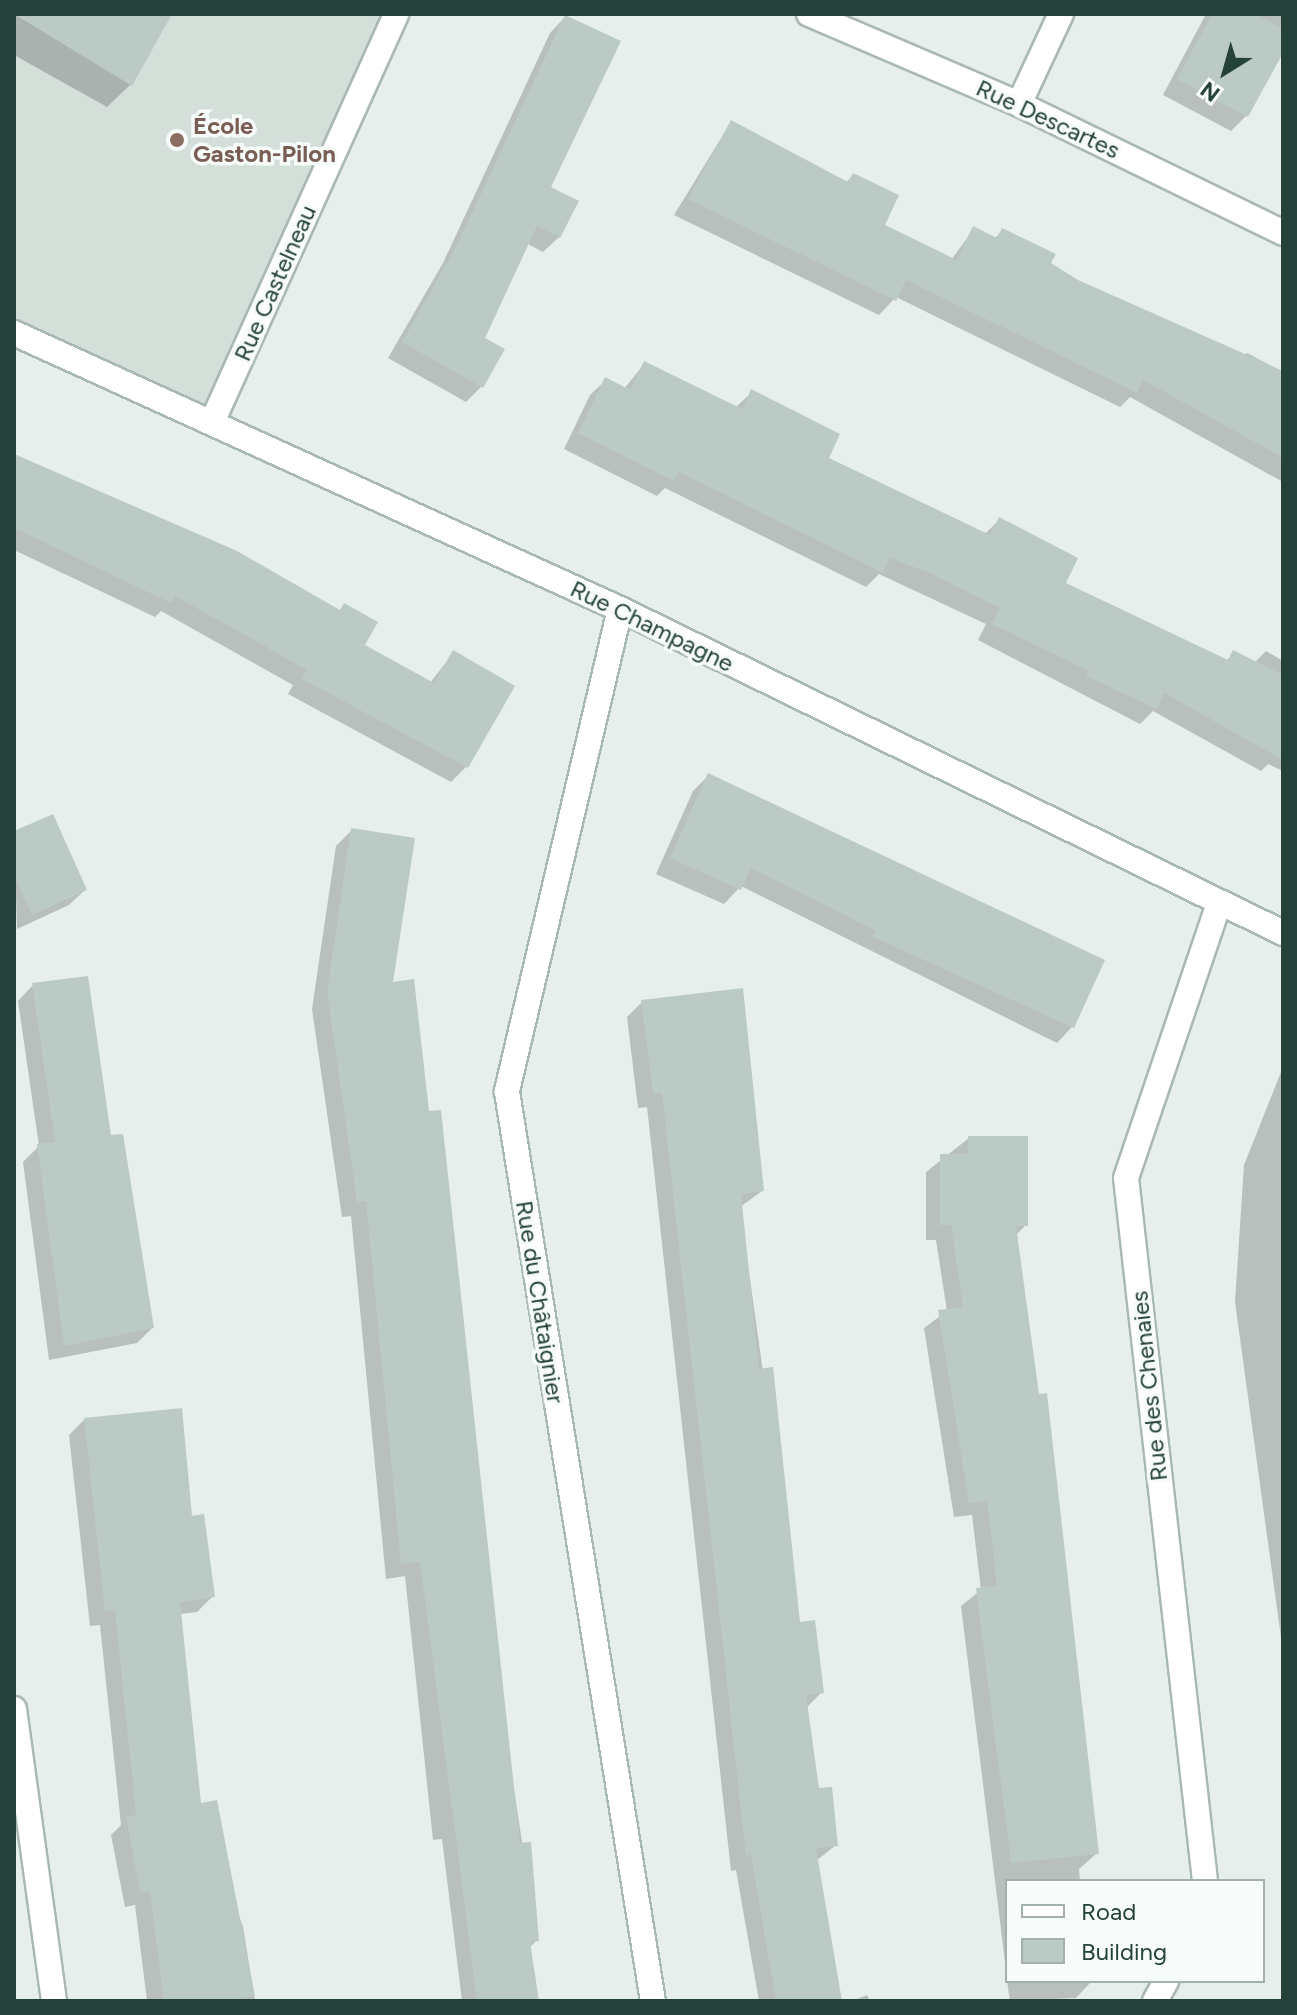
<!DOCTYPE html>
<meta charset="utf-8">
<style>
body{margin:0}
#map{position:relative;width:1297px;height:2015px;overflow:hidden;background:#e6efeb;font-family:Figtree,sans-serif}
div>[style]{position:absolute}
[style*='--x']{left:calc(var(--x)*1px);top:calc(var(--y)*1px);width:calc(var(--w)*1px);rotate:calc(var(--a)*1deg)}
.built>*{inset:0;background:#d4dfda}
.shadow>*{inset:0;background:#0003}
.building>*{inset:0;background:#bbcac4}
.roads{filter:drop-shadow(2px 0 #a8b8b2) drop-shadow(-2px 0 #a8b8b2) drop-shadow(0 2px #a8b8b2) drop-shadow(0 -2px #a8b8b2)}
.street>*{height:24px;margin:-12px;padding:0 12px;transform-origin:12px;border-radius:12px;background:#fff}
.dots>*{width:22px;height:22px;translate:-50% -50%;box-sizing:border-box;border:4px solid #f7fbf9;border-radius:50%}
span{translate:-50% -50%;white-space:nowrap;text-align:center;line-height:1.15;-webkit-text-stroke:7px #f7fbf9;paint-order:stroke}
.street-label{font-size:24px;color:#24423a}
.education-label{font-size:24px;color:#785e54;font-weight:700}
.left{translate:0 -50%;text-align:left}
.frame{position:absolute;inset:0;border:16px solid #24423a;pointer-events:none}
.legend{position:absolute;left:1005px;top:1879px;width:260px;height:104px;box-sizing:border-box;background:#f7fbf9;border:2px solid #a3b1ad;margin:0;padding:10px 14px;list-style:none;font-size:24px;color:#24423a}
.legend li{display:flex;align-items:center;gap:16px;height:40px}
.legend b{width:40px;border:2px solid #a3b1ad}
.north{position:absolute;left:1185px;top:32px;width:80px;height:80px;-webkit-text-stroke:6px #f7fbf9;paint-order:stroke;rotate:217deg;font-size:22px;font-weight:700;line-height:32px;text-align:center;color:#24423a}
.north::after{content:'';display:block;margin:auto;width:28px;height:36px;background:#24423a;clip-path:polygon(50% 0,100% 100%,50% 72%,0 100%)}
</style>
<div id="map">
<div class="built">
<i style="clip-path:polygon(14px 14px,396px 14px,213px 420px,14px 333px)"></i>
</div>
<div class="shadow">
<i style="clip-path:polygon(14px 14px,169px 14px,130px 85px,107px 107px,14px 55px)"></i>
<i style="clip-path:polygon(1206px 14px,1283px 14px,1283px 39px,1246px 116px,1231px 131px,1163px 95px)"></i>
<i style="clip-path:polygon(565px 17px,548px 188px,559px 237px,543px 252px,526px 243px,483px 338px,481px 387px,466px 402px,388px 358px,443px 263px,550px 33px)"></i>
<i style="clip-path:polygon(731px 122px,845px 183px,853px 176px,882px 226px,951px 260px,974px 229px,994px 239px,1002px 231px,1078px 282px,1240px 360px,1247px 353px,1283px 372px,1283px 482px,1130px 397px,1120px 407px,896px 297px,879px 315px,674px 215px)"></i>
<i style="clip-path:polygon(645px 363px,735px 408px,752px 392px,826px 459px,984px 535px,1000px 519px,1063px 584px,1226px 661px,1234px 653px,1254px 663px,1266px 651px,1283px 661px,1283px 771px,1268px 764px,1261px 771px,1153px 711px,1140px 724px,978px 640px,986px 624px,879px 574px,866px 587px,665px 488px,657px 496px,564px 449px,590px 395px,606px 380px,624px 389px)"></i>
<i style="clip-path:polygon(14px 454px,236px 553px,338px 612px,344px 605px,362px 646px,430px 683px,454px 652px,466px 767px,451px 782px,288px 694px,293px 685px,161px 611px,155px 617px,14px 550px)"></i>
<i style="clip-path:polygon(708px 776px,1072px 1027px,1057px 1043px,741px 886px,724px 904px,656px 874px,693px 791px)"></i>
<i style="clip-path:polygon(352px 830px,391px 984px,537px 1940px,529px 1948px,537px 2001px,462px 2001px,442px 1839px,433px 1840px,405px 1576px,386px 1579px,351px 1216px,342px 1217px,312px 1009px,336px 846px)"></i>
<i style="clip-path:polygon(14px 833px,85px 890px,69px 905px,17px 929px)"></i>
<i style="clip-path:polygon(33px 985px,109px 1138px,152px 1328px,137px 1343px,49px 1360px,23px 1162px,39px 1146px,18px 1001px)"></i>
<i style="clip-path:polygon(642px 1002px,762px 1191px,740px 1207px,798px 1624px,822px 1692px,806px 1708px,817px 1791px,836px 1845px,816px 1861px,840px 2001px,759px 2001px,736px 1870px,731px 1871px,647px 1107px,638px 1108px,627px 1017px)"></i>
<i style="clip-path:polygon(1281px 1072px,1283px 1070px,1283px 1652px,1235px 1302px,1244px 1165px)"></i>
<i style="clip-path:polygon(969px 1138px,1026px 1225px,1015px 1236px,1097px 1853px,1079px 1869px,1080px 1881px,1007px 1881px,1007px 1978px,961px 1606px,981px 1590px,972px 1515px,954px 1517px,924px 1328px,947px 1311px,936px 1240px,926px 1240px,926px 1172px)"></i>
<i style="clip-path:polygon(84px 1420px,190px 1518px,213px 1596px,197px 1612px,180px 1614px,199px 1806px,243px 1927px,255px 2001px,147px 2001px,135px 1905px,125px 1907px,111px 1835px,121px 1825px,100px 1625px,90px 1626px,69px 1435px)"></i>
<i style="clip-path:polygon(1007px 1981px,1091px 1981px,1091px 1982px,1076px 1998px,1010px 2001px)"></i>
<i style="clip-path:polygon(867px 1995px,870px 2001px,852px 2001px)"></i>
</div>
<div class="building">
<i style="clip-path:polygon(14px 14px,172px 14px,132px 86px)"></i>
<i style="clip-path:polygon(1212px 14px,1256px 14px,1283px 29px,1283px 53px,1248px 117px,1177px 79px)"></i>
<i style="clip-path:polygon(565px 15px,621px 41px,551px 187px,579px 201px,560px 238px,537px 226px,485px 338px,505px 349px,483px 388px,402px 342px,457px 245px)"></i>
<i style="clip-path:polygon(731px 120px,848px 182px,853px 173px,899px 195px,885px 225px,957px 260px,973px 226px,997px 238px,1002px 228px,1056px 254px,1051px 263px,1078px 280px,1283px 371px,1283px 458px,1143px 380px,1137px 393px,906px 280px,896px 301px,688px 199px)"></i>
<i style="clip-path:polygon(644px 361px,742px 409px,751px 389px,840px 434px,829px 458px,990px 535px,999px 517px,1078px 558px,1066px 583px,1228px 660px,1233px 650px,1283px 675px,1283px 760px,1164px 693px,1157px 709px,1086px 676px,1089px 671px,992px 624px,1000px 608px,932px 574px,890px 558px,883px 573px,679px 472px,674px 481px,578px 433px,605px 377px,630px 390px)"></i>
<i style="clip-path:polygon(14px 454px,237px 551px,340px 610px,344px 603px,378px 622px,365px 645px,434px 683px,453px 650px,515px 686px,468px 768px,302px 679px,307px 670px,175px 596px,171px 603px,14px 528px)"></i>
<i style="clip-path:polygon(708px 773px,1105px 960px,1074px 1028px,873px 937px,876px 931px,751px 868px,741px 890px,670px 858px)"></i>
<i style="clip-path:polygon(53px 814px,87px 890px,32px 915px,14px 875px,14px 831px)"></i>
<i style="clip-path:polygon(351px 828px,415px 838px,393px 982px,414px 979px,429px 1111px,441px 1110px,520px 1843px,531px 1842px,539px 1941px,530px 1942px,539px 2001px,477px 2001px,420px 1562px,401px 1564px,366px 1201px,357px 1202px,327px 992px)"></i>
<i style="clip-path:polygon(88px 976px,111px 1135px,123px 1134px,154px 1328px,64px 1346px,37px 1144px,55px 1142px,32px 983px)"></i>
<i style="clip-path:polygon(743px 988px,764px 1191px,741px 1194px,759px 1369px,773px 1367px,800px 1622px,815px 1620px,824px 1693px,806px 1695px,819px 1788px,832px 1787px,838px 1846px,816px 1848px,842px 2001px,776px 2001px,751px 1855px,746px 1856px,662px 1093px,653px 1094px,641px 1000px)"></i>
<i style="clip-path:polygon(968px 1136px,1028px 1136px,1028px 1226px,1016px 1226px,1039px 1394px,1047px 1393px,1099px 1854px,1011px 1863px,976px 1588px,997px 1586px,987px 1501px,969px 1503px,938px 1310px,963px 1307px,951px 1225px,940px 1225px,940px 1154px,968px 1154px)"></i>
<i style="clip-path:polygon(182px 1408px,192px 1516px,204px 1514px,215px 1597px,180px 1602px,201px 1803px,217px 1800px,255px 1996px,220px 2001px,164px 2001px,150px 1891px,140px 1892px,126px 1817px,136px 1815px,115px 1610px,105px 1612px,84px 1418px)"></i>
</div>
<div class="roads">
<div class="street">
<i style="--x:809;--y:14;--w:228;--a:23.2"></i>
<i style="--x:1019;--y:104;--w:294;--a:26"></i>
<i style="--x:1019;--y:104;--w:99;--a:-65"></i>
<i style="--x:14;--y:333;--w:666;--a:24.49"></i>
<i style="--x:620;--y:609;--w:738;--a:26.04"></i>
<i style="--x:213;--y:420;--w:445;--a:-65.7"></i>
<i style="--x:620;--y:609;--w:496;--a:103.2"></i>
<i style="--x:507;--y:1092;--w:921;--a:80.88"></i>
<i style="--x:14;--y:1709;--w:295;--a:82.2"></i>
<i style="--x:1205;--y:1881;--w:707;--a:-96.41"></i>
<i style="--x:1126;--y:1178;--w:289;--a:-71.3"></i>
<i style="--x:1155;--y:2001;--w:23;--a:-61"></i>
</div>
</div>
<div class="dots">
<i style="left:177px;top:140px;background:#8d6e63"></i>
</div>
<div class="street-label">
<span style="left:1048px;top:119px;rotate:25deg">Rue Descartes</span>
<span style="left:275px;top:283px;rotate:-66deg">Rue Castelneau</span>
<span style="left:652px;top:626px;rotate:26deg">Rue Champagne</span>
<span style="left:540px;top:1302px;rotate:81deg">Rue du Châtaignier</span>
<span style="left:1149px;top:1386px;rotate:-96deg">Rue des Chenaies</span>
</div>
<div class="education-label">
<span class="left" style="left:193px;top:140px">École<br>Gaston-Pilon</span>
</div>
<div class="frame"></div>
<ul class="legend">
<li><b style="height:10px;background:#fff"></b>Road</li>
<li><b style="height:22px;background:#bbcac4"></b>Building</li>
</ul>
<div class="north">N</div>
</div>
